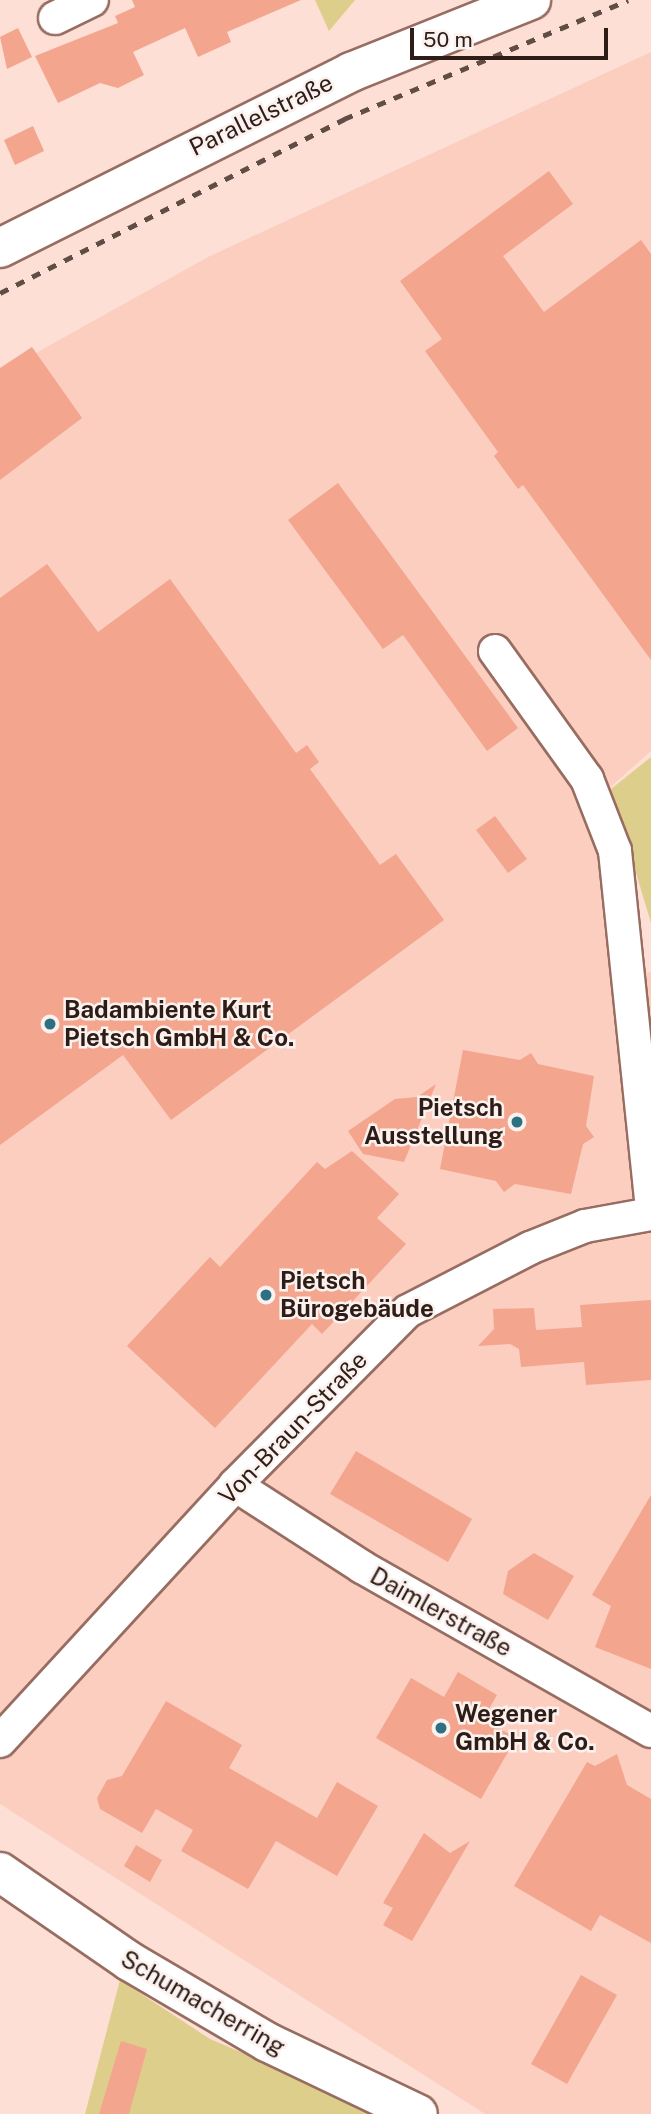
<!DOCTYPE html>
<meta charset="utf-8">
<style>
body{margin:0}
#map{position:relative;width:651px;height:2114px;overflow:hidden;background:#fddfd6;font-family:"Public Sans",sans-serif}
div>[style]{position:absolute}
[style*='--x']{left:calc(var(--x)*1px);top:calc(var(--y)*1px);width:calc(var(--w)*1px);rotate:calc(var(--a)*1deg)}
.built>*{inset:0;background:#fbcec0}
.green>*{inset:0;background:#ddce8b}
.building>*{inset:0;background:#f3a58e}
.roads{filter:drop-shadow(2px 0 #986d61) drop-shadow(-2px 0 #986d61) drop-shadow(0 2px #986d61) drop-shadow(0 -2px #986d61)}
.minor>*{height:32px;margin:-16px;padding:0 16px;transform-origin:16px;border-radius:16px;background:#fff}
.major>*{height:38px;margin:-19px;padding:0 19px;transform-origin:19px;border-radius:19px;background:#fff}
.rail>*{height:5px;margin-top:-2.5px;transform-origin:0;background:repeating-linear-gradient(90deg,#614d46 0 9px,transparent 0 18px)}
.dots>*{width:19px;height:19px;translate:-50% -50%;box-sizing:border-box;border:4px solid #fbf1ee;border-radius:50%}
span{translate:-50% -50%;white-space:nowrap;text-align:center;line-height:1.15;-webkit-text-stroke:5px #fbf1ee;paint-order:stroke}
.street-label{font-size:24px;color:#2e1d17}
.poi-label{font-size:24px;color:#2e1d17;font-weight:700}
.left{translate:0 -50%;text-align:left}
.right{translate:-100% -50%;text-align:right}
.scale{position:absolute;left:410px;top:28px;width:198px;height:32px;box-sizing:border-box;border:4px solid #2e1d17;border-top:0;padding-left:9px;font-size:21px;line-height:24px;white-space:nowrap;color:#2e1d17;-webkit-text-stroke:5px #fbf1ee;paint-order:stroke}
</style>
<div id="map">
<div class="built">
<i style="clip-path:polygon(651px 52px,651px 751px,607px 790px,641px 974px,651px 972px,651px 2114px,485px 2114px,0 1804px,0 373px,208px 257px)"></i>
</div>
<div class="green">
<i style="clip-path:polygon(315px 0,355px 0,329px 31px)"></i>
<i style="clip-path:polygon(651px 757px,651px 923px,611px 789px)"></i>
<i style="clip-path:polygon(120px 1980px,210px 2039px,387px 2114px,85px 2114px)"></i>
</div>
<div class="building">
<i style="clip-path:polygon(132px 0,301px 0,227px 32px,231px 42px,198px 57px,185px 28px,133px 52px,144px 75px,118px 88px,100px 83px,58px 103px,35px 56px,118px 23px,115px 16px,135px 7px)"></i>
<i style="clip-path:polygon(18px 28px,32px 57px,7px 69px,0 37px)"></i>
<i style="clip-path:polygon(33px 126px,44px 151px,15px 165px,4px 140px)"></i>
<i style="clip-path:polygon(549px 171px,573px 204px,503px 256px,544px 312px,641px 240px,651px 254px,651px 660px,523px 485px,518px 489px,494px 456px,498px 452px,425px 351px,442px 339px,400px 281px)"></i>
<i style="clip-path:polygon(32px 347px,82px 418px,0 480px,0 368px)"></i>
<i style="clip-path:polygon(338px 483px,518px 728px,487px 751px,403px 635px,383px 649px,288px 520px)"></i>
<i style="clip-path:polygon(47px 564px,98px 632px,170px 579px,296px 753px,307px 745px,319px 762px,310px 769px,380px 865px,396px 854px,444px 920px,171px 1120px,123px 1055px,0 1145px,0 598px)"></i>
<i style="clip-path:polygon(495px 816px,527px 859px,508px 873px,476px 830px)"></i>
<i style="clip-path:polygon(463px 1050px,520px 1060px,531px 1053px,538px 1064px,594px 1076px,586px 1126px,594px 1137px,583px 1144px,571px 1194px,515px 1184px,504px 1192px,496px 1181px,440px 1169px)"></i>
<i style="clip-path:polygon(436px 1084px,404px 1162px,363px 1154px,348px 1131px,395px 1099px,417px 1097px)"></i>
<i style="clip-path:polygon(352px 1151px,399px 1194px,377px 1218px,406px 1244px,322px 1334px,312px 1324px,215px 1428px,127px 1346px,210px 1257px,220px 1267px,317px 1162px,325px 1169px)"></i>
<i style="clip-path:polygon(651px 1300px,651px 1380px,586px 1385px,584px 1362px,521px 1367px,519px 1349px,510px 1344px,478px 1346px,494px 1329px,493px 1309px,534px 1308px,536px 1330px,582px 1327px,580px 1305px)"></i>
<i style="clip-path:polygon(356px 1451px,472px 1519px,448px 1562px,330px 1494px)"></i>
<i style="clip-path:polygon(651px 1495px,651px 1669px,595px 1647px,611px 1606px,592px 1595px)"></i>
<i style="clip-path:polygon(534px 1553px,574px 1576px,548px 1620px,503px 1594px,508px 1571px)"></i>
<i style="clip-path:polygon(458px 1672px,497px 1695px,483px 1719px,516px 1738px,481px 1799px,376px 1738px,411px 1678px,444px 1697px)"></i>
<i style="clip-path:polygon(166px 1701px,242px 1745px,229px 1768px,317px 1818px,337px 1782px,378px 1806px,337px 1876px,276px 1841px,248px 1889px,181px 1851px,193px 1830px,156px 1809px,142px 1833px,100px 1809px,97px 1798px,107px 1780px,122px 1776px)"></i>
<i style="clip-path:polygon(617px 1754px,627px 1785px,651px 1799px,651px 1943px,600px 1915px,591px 1931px,514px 1886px,587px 1762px,595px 1766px)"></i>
<i style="clip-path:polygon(424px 1833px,450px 1853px,470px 1841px,412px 1941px,383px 1925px,393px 1908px,383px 1903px)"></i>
<i style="clip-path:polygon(136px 1845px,162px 1860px,150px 1882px,124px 1866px)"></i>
<i style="clip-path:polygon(581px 1975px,617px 1995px,567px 2084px,531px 2064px)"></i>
<i style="clip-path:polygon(121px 2041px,147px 2049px,129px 2114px,99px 2114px)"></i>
</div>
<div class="roads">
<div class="minor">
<i style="--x:55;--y:18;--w:41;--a:-25.9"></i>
<i style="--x:495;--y:651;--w:158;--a:54.3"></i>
<i style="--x:587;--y:779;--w:77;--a:68.7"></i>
<i style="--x:615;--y:851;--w:348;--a:84.1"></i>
<i style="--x:235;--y:1485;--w:151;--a:32.8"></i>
<i style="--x:362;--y:1567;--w:332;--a:29.6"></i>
<i style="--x:0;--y:1741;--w:348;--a:-47.4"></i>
<i style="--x:235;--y:1485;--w:245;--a:-45.2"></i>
<i style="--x:408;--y:1311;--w:137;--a:-27.3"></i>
<i style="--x:530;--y:1248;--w:59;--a:-21.8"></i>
<i style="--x:585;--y:1226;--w:67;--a:-10.3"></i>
</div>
<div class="major">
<i style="--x:0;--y:248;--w:393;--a:-26.6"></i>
<i style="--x:351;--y:72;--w:194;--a:-21.8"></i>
<i style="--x:0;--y:1872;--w:157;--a:34.6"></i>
<i style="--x:129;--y:1961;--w:160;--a:30.4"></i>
<i style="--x:267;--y:2042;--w:167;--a:25.5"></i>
</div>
</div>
<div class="rail">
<i style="--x:0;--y:293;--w:386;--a:-26.8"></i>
<i style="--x:344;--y:119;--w:308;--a:-22.7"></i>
</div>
<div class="dots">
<i style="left:50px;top:1024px;background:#2c7081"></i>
<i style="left:517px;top:1122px;background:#2c7081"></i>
<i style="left:266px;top:1295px;background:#2c7081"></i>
<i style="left:441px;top:1728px;background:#2c7081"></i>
</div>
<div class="street-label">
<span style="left:261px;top:115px;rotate:-26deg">Parallelstraße</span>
<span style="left:293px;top:1428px;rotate:-46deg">Von-Braun-Straße</span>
<span style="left:441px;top:1612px;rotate:29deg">Daimlerstraße</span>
<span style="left:203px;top:2003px;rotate:30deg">Schumacherring</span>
</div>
<div class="poi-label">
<span class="left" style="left:64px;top:1024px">Badambiente Kurt<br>Pietsch GmbH &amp; Co.</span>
<span class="right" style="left:503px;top:1122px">Pietsch<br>Ausstellung</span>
<span class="left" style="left:280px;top:1295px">Pietsch<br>Bürogebäude</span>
<span class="left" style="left:455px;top:1728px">Wegener<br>GmbH &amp; Co.</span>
</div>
<div class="scale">50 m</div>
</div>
